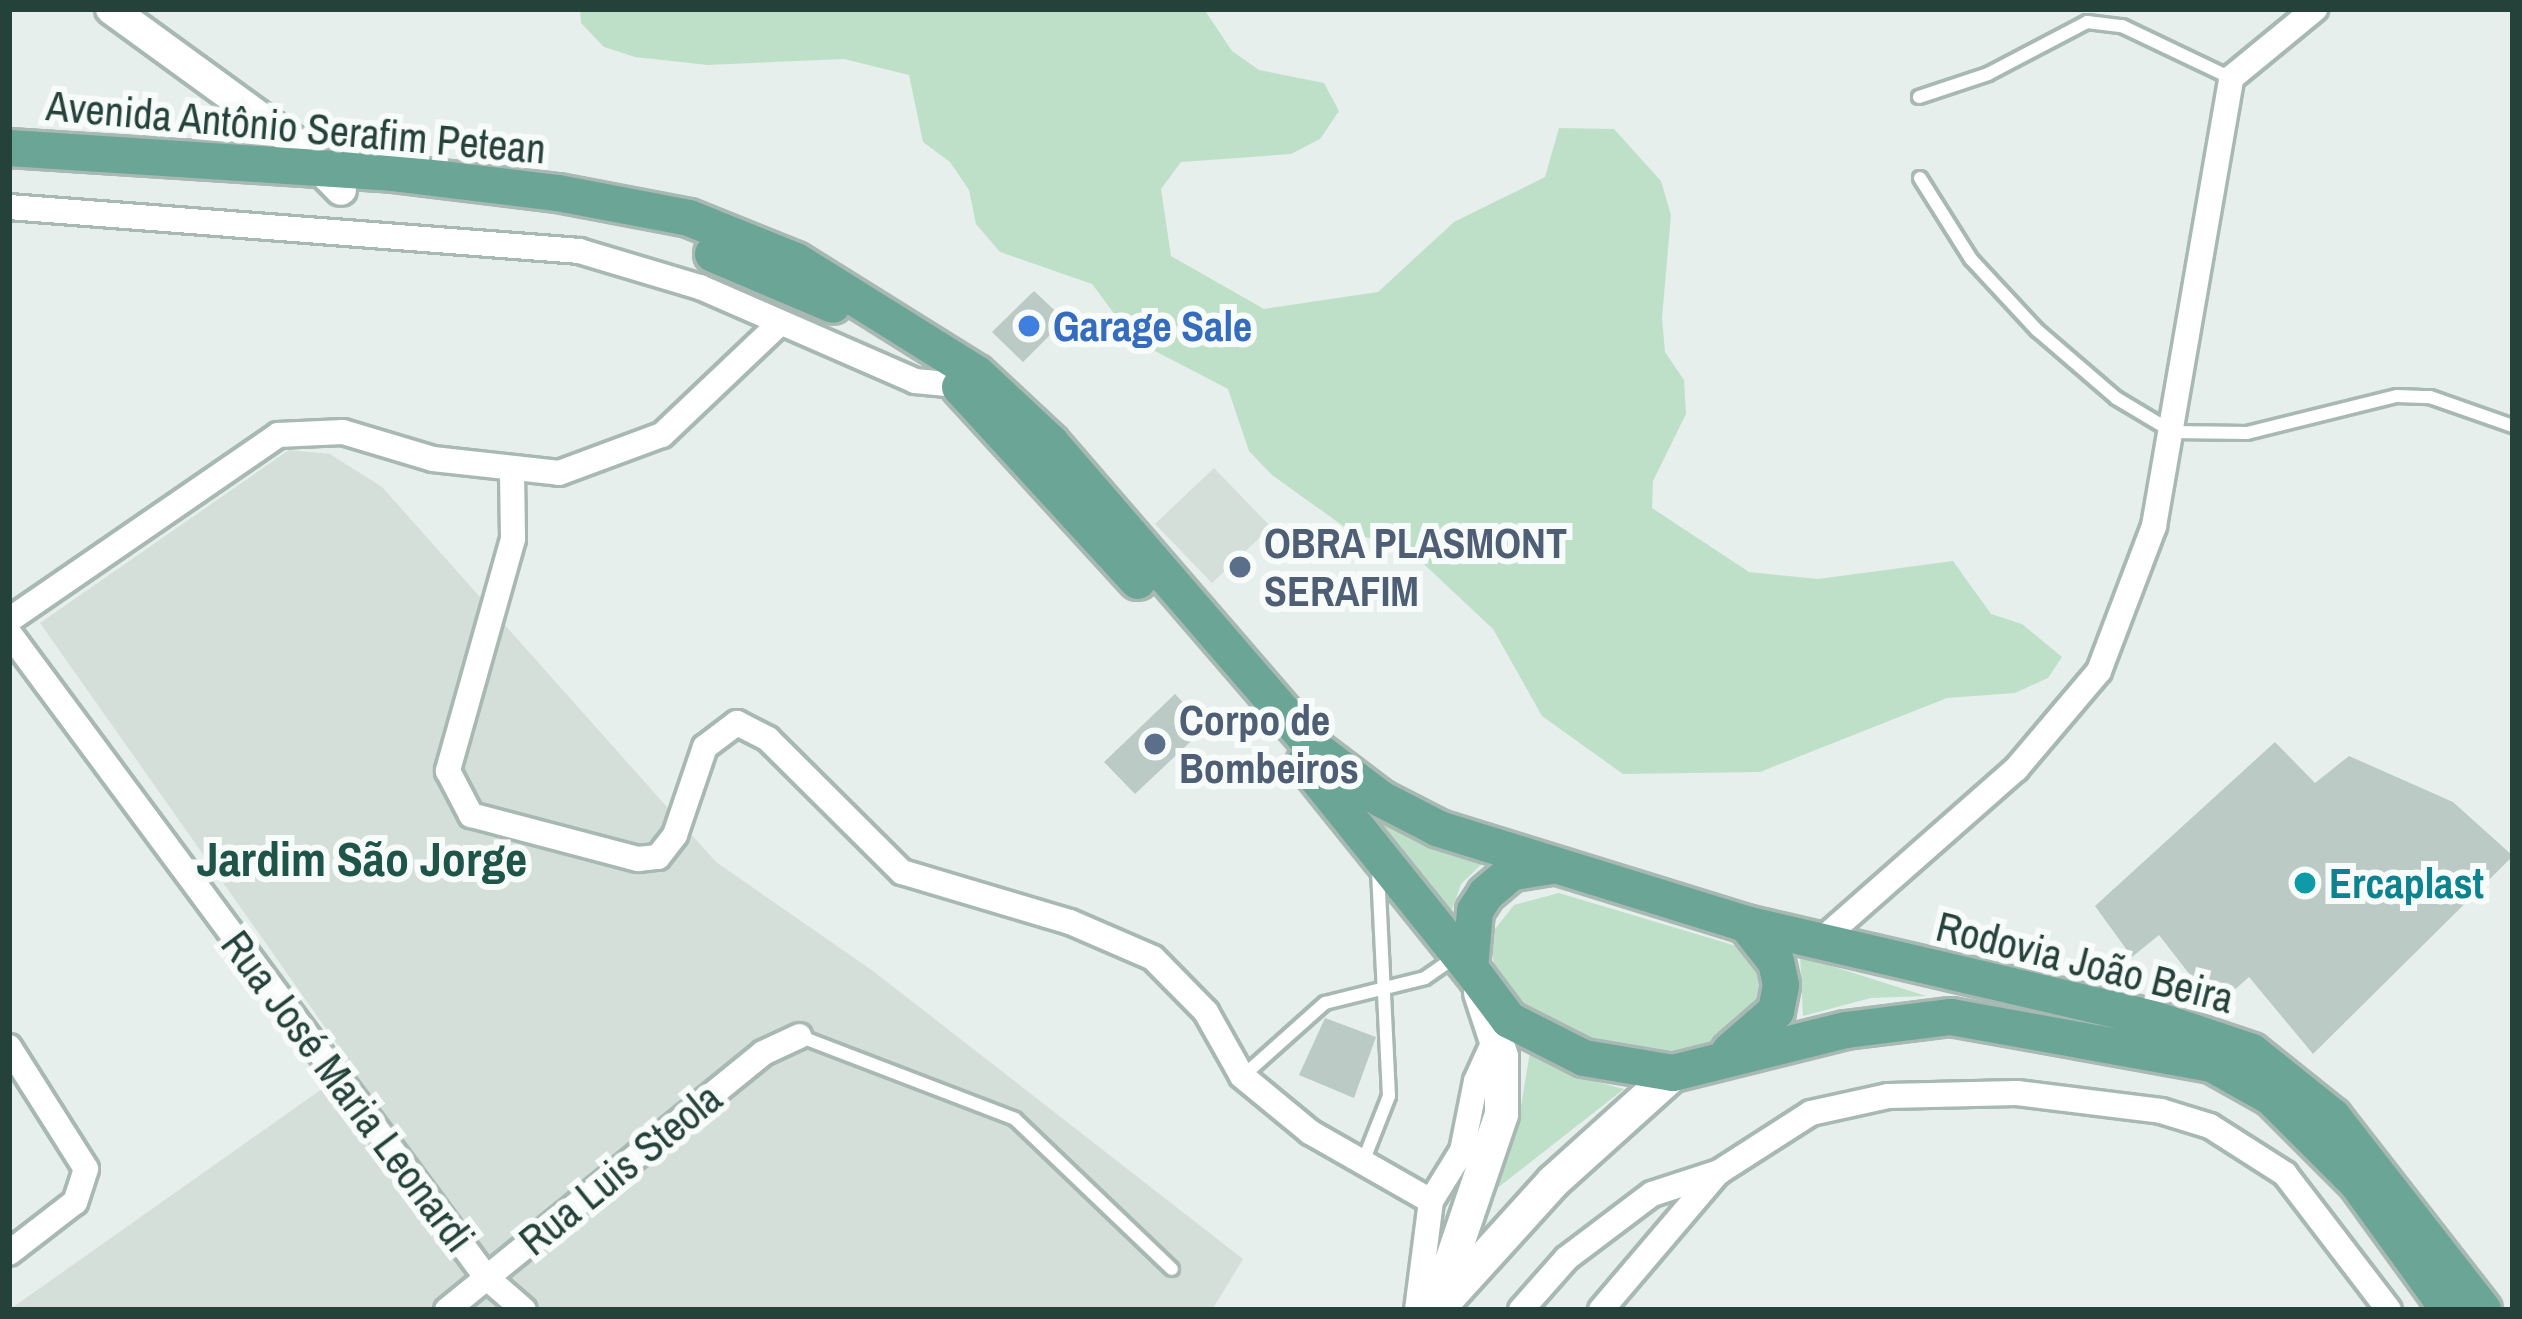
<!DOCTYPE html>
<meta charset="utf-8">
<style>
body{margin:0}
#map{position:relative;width:2522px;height:1319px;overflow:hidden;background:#e6efeb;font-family:"Archivo Narrow",sans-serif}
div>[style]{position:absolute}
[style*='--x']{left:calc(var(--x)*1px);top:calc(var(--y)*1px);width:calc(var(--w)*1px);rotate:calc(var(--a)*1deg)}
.built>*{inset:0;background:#d4dfda}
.green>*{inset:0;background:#bfe0c8}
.building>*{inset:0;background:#bbcac4}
.roads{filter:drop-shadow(3px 0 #a8b8b2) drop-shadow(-3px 0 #a8b8b2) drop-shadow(0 3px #a8b8b2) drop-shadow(0 -3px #a8b8b2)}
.service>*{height:12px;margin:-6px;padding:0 6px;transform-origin:6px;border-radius:6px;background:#fff}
.minor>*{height:24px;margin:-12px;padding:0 12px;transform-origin:12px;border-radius:12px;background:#fff}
.tertiary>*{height:30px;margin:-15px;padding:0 15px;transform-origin:15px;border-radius:15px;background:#fff}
.secondary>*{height:33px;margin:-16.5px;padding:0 16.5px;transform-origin:16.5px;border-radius:16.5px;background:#fff}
.primary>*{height:36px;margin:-18px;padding:0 18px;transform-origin:18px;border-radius:18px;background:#6aa596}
.dots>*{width:33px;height:33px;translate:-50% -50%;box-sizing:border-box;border:6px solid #f7fbf9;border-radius:50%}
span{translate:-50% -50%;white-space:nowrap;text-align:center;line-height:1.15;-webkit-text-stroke:12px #f7fbf9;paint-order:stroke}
.street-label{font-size:42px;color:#24423a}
.shop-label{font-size:42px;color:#366cbe;font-weight:700}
.left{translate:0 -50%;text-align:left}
.service-label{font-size:42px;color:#4e5e75;font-weight:700}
.culture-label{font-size:42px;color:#0d838f;font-weight:700}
.quarter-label{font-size:48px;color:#1f5548;font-weight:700}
.frame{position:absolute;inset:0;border:12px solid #24423a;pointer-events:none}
</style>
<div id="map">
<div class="built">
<i style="clip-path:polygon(289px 450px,330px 454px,382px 487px,716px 862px,873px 971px,1243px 1259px,1212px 1310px,9px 1310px,353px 1067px,40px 623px)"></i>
<i style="clip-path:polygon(1214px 468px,1271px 527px,1212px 583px,1155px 524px)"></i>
</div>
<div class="green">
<i style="clip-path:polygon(580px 9px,1204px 9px,1232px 51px,1259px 70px,1324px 83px,1339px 111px,1320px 139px,1291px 154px,1181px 162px,1161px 189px,1171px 256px,1264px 309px,1378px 292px,1454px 222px,1545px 177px,1559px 128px,1614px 129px,1661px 181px,1671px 215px,1662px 318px,1665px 352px,1684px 380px,1686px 414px,1653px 481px,1652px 508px,1749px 572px,1818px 579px,1953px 561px,1991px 614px,2022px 624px,2062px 657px,2048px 678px,2015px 693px,1947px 698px,1760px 772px,1623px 774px,1542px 716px,1493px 629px,1410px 551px,1353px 533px,1272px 475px,1249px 451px,1228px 389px,1134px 340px,1092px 284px,1000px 252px,976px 224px,969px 190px,950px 162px,923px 142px,909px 75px,844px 59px,708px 65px,635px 57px,604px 47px,581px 23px)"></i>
<i style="clip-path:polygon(1378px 820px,1483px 863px,1461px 884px,1451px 913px)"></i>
<i style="clip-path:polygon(1559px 893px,1743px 948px,1765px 981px,1768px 1016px,1714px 1059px,1582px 1050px,1525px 1015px,1495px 979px,1491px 934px,1514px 905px)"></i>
<i style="clip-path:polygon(1800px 956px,1926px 996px,1871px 998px,1803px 1016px)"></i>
<i style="clip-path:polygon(1530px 1052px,1575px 1076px,1624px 1089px,1491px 1193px,1519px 1118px)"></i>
</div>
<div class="building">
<i style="clip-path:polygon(1034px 291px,1065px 320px,1023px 362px,992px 332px)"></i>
<i style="clip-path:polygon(1175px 694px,1206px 727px,1135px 794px,1104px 762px)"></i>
<i style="clip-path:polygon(2275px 742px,2315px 783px,2349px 756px,2453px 802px,2513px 856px,2313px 1054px,2249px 977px,2215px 1007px,2159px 935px,2132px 957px,2095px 906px)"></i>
<i style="clip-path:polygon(1325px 1018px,1376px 1037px,1354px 1098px,1299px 1075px)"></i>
</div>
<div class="roads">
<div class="service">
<i style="--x:1919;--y:97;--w:73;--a:-18.4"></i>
<i style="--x:1988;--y:74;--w:112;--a:-27.7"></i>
<i style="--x:2087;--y:22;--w:35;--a:7"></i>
<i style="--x:2122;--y:26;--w:121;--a:25.5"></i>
<i style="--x:1920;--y:178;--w:96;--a:57.8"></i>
<i style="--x:1971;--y:259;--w:97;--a:47.1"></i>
<i style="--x:2037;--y:330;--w:104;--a:40.7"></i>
<i style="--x:2116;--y:398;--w:66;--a:30.8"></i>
<i style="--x:2173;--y:432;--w:74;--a:0.8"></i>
<i style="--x:2247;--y:433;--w:154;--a:-13.9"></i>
<i style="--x:2397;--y:396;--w:33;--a:2"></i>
<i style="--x:2430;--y:397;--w:88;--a:19.3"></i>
<i style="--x:799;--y:1036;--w:231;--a:21"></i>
<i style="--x:1015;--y:1119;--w:217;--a:43.7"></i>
<i style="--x:1243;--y:1076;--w:110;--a:-41.7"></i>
<i style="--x:1325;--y:1003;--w:103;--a:-14"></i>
<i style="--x:1425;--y:978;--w:37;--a:-35"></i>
<i style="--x:1363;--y:1162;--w:71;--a:-68.5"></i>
<i style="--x:1389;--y:1096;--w:226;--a:-92.8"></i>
</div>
<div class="minor">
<i style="--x:9;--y:207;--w:572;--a:4.41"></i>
<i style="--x:579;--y:251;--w:126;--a:16.6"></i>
<i style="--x:700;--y:287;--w:235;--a:23.6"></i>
<i style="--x:915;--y:381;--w:43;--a:5.3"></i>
<i style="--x:512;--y:473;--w:66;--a:89.1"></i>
<i style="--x:513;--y:539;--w:241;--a:105.7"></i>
<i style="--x:448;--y:771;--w:50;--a:62.4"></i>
<i style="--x:471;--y:815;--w:173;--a:14.8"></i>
<i style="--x:638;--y:859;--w:20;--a:-6"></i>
<i style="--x:658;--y:857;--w:28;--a:-52"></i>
<i style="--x:675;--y:835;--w:93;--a:-71.2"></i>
<i style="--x:705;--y:747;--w:40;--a:-37"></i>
<i style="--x:737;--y:723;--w:35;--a:27"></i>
<i style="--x:768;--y:739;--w:189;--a:44.8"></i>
<i style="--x:902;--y:872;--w:175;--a:16.6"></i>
<i style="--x:1070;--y:922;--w:90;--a:23.4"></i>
<i style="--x:1153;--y:958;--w:76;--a:45.5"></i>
<i style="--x:1206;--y:1012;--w:73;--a:60.6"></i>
<i style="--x:1242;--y:1076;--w:88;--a:39.5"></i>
<i style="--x:1310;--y:1132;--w:139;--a:29.7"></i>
<i style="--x:1431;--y:1201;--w:110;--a:97.3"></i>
<i style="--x:9;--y:620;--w:326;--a:-34.5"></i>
<i style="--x:278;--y:435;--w:65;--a:-2.6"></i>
<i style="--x:343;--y:432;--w:94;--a:16.7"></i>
<i style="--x:433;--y:459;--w:127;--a:6.3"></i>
<i style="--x:559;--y:473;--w:110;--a:-20.3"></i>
<i style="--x:662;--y:435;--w:161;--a:-43.5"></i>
<i style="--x:9;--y:633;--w:801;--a:53.47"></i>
<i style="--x:486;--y:1277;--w:50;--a:41"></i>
<i style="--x:1818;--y:943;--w:264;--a:-41.3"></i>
<i style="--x:2016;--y:769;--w:128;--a:-49.7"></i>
<i style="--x:2099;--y:671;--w:155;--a:-69.2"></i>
<i style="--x:2154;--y:526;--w:455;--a:-80.2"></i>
<i style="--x:2231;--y:78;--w:109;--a:-39.4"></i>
<i style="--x:9;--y:1047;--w:144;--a:57.7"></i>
<i style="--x:86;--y:1169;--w:35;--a:108"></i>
<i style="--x:75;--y:1202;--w:83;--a:142.3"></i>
<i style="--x:1431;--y:1201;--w:59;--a:-58.2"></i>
<i style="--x:1462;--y:1151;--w:71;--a:-78.7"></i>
<i style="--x:1476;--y:1081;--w:51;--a:-65.5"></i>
<i style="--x:447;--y:1310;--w:407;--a:-39.1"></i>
<i style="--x:763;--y:1053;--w:40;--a:-25"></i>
<i style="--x:1521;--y:1310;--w:69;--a:-48.5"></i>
<i style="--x:1567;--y:1258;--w:106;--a:-37"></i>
<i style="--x:1652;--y:1194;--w:71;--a:-18.2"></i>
<i style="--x:1719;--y:1172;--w:109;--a:-32.7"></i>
<i style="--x:1811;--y:1113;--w:79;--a:-12.4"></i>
<i style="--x:1888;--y:1096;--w:129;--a:-1.3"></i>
<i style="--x:2017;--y:1093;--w:145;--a:7.1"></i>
<i style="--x:2161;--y:1111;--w:51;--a:17"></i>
<i style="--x:2210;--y:1126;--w:89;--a:32.6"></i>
<i style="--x:2285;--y:1174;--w:171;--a:52.6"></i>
<i style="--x:1601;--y:1310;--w:177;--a:-49.6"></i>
</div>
<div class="tertiary">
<i style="--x:111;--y:9;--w:226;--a:36"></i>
<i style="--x:294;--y:142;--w:67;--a:45.6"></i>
</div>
<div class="secondary">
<i style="--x:1438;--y:1299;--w:195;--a:-71.2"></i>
<i style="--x:1501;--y:1114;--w:58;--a:-90"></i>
<i style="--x:1501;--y:1056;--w:67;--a:-108.2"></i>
<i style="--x:1436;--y:1310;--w:174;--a:-47.8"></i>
<i style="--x:1553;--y:1181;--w:161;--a:-42"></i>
</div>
<div class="primary">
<i style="--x:9;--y:148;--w:384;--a:3.7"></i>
<i style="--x:392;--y:173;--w:167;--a:6.9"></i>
<i style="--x:558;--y:193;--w:133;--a:10.8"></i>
<i style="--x:689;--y:218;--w:115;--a:21.9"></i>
<i style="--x:796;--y:261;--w:213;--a:32"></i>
<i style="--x:977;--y:374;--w:100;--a:43"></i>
<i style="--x:1050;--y:442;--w:404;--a:49.2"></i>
<i style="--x:1314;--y:748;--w:84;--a:37.3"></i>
<i style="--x:1381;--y:799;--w:65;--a:27.3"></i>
<i style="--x:1439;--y:829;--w:321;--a:17.2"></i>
<i style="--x:1746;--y:924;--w:419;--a:13.1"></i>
<i style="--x:2154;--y:1019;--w:103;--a:18.6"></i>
<i style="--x:2252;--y:1052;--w:104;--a:38.7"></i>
<i style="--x:2333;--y:1117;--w:244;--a:52.1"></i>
<i style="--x:713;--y:254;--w:130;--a:23"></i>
<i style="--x:960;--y:387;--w:263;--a:47.5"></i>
<i style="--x:1305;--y:763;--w:263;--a:51.2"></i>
<i style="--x:1551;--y:866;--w:39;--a:171"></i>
<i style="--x:1512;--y:872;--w:34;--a:140"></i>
<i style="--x:1486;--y:894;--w:20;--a:123"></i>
<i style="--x:1475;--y:911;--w:57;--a:95"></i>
<i style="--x:1470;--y:968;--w:65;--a:53.1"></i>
<i style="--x:1509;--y:1020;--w:84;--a:26.9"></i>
<i style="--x:1584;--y:1058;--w:90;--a:9.6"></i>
<i style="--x:1673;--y:1073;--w:178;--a:-14"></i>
<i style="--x:1846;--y:1030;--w:106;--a:-7.1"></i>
<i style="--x:1951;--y:1017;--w:265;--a:10.2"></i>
<i style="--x:2212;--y:1064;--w:68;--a:29.2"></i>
<i style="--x:2271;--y:1097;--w:122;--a:45"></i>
<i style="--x:2357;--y:1183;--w:157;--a:54.1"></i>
<i style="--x:1730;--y:1051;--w:61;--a:-41"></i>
<i style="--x:1776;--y:1011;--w:26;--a:-79"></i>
<i style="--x:1781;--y:985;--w:24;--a:-102"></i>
<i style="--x:1776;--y:962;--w:48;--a:-128.3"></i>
</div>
</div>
<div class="dots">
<i style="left:1029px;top:326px;background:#3f7fe0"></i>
<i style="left:1240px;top:567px;background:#5c6f8a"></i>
<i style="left:1155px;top:744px;background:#5c6f8a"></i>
<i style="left:2305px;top:883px;background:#0f9aa8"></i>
</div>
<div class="street-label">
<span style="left:296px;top:127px;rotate:5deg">Avenida Antônio Serafim Petean</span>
<span style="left:2085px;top:962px;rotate:14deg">Rodovia João Beira</span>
<span style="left:348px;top:1091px;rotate:53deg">Rua José Maria Leonardi</span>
<span style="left:620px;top:1169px;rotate:-39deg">Rua Luis Steola</span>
</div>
<div class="shop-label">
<span class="left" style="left:1053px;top:326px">Garage Sale</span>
</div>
<div class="service-label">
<span class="left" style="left:1264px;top:567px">OBRA PLASMONT<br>SERAFIM</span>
<span class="left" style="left:1179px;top:744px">Corpo de<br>Bombeiros</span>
</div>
<div class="culture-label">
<span class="left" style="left:2329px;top:883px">Ercaplast</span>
</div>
<div class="quarter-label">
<span style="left:362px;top:859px">Jardim São Jorge</span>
</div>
<div class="frame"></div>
</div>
